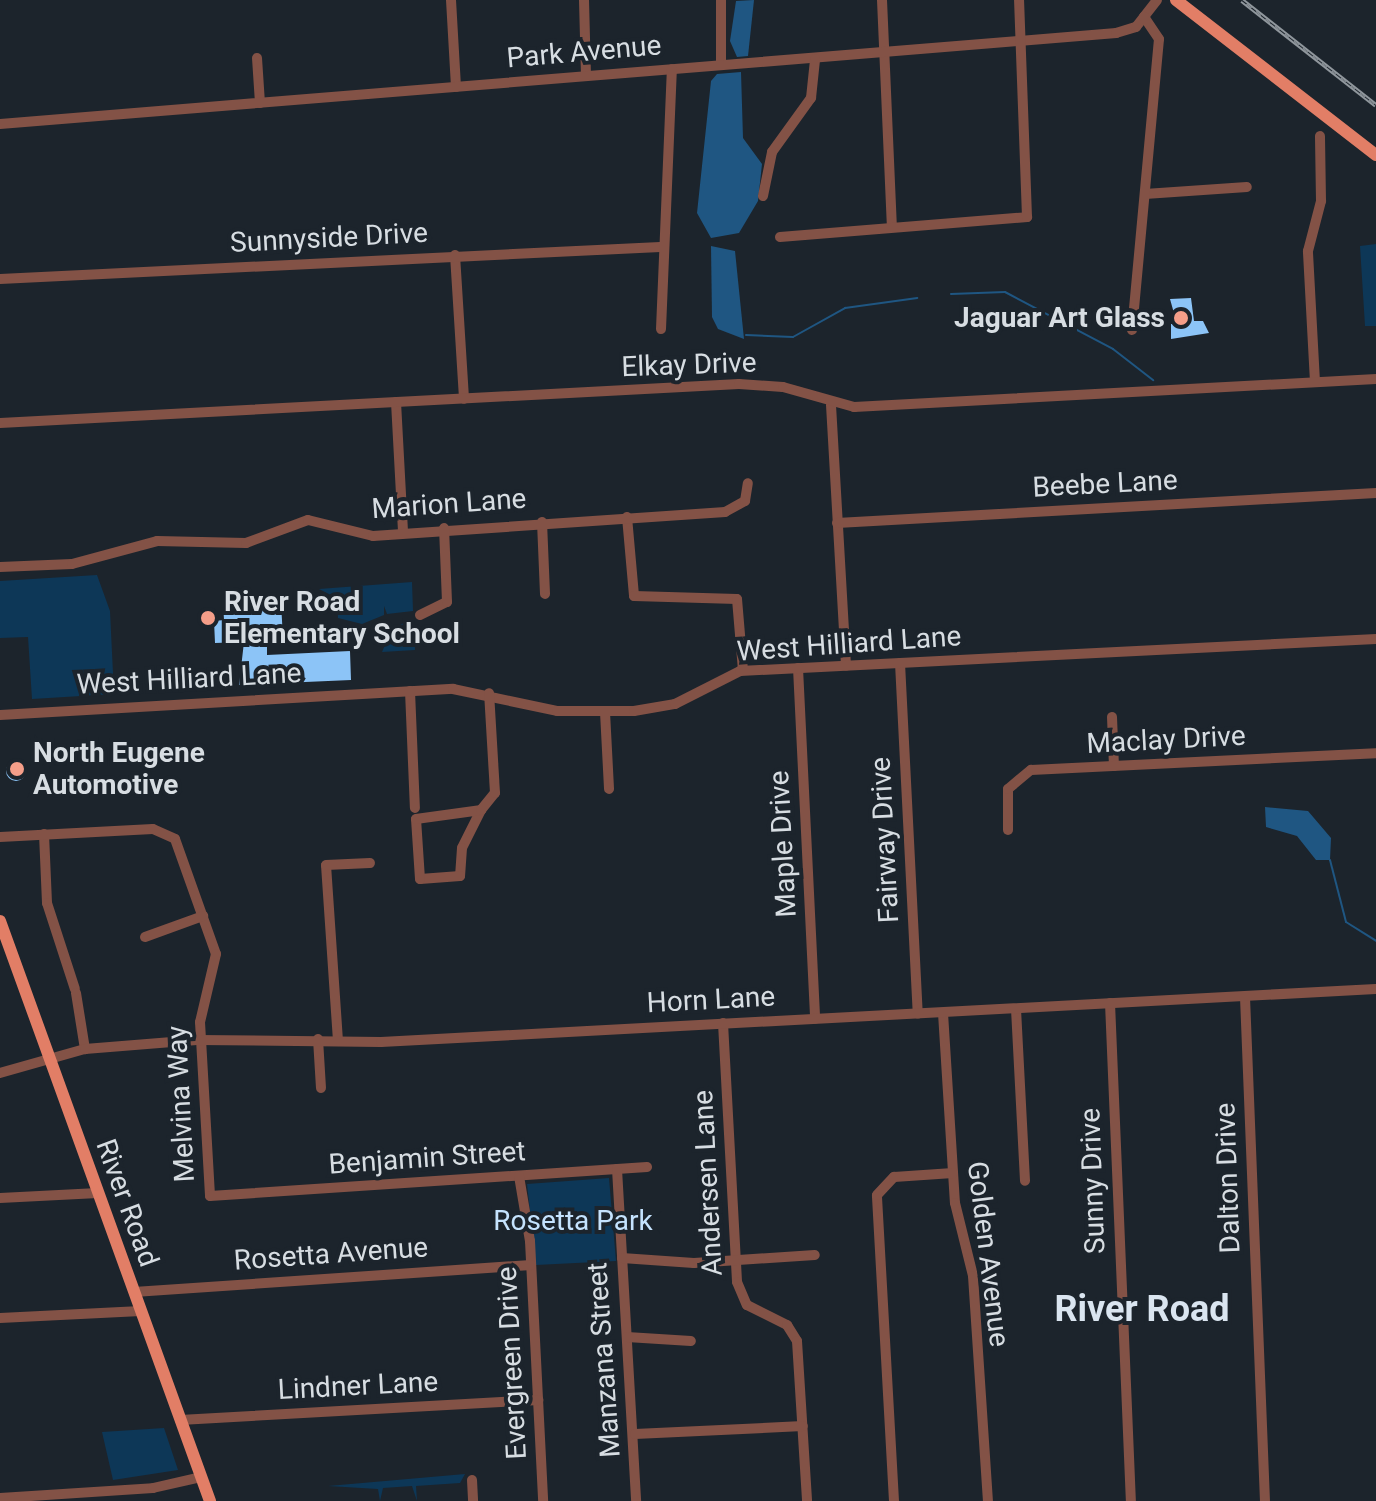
<!DOCTYPE html>
<style>
body{margin:0}
#map{position:relative;width:1376px;height:1501px;overflow:hidden;background:#1c242c;font-family:Roboto,sans-serif}
div>[style]{position:absolute}
[style*='--x']{left:calc(var(--x)*1px);top:calc(var(--y)*1px);width:calc(var(--w)*1px);rotate:calc(var(--a)*1deg)}
.green>*{inset:0;background:#0d3757}
.water>*{inset:0;background:#1f5682}
.stream>*{height:2px;margin:-1px;padding:0 1px;transform-origin:1px;border-radius:1px;background:#1f5682}
.building>*{inset:0;background:#8cc4f7}
.round{border-radius:50%}
.minor>*{height:10px;margin:-5px;padding:0 5px;transform-origin:5px;border-radius:5px;background:#835246}
.major>*{height:12px;margin:-6px;padding:0 6px;transform-origin:6px;border-radius:6px;background:#e27e66}
.rail>*{height:5px;margin-top:-2.5px;transform-origin:0;background:repeating-linear-gradient(90deg,#1c242c 0 6px,#90979d 0 12px);box-sizing:border-box;border-block:2px solid #90979d}
.dots>*{width:22px;height:22px;translate:-50% -50%;box-sizing:border-box;border:4px solid #1c242c;border-radius:50%}
span{translate:-50% -50%;white-space:nowrap;text-align:center;line-height:1.15;-webkit-text-stroke:8px #1c242c;paint-order:stroke}
.street-label{font-size:28px;color:#d7dde2}
.poi-label{font-size:28px;color:#d7dde2;font-weight:700}
.right{translate:-100% -50%;text-align:right}
.left{translate:0 -50%;text-align:left}
.park-label{font-size:28px;color:#c5e3fe}
.district-label{font-size:36px;color:#dae5f0;font-weight:700}
</style>
<div id="map">
<div class="green">
<i style="clip-path:polygon(1376px 244px,1376px 326px,1365px 326px,1360px 246px)"></i>
<i style="clip-path:polygon(97px 575px,110px 611px,114px 694px,32px 699px,28px 637px,0 638px,0 581px)"></i>
<i style="clip-path:polygon(412px 582px,413px 611px,387px 614px,384px 606px,384px 615px,362px 624px,338px 618px,337px 598px,319px 589px)"></i>
<i style="clip-path:polygon(413px 620px,415px 650px,382px 652px,393px 627px)"></i>
<i style="clip-path:polygon(609px 1178px,616px 1261px,536px 1265px,527px 1184px)"></i>
<i style="clip-path:polygon(164px 1428px,178px 1470px,113px 1480px,102px 1432px)"></i>
<i style="clip-path:polygon(465px 1474px,460px 1483px,416px 1486px,417px 1501px,412px 1486px,383px 1488px,380px 1501px,378px 1489px,328px 1486px)"></i>
</div>
<div class="water">
<i style="clip-path:polygon(754px 0,748px 56px,737px 57px,730px 41px,736px 1px)"></i>
<i style="clip-path:polygon(741px 72px,743px 138px,762px 164px,758px 201px,739px 233px,711px 238px,697px 213px,711px 81px,717px 74px)"></i>
<i style="clip-path:polygon(711px 246px,735px 251px,744px 339px,718px 329px,712px 317px)"></i>
<i style="clip-path:polygon(1265px 807px,1308px 811px,1331px 838px,1330px 860px,1316px 860px,1297px 836px,1266px 827px)"></i>
</div>
<div class="stream">
<i style="--x:951;--y:294;--w:54;--a:-2.1"></i>
<i style="--x:1005;--y:292;--w:122;--a:27.8"></i>
<i style="--x:1113;--y:349;--w:51;--a:37.8"></i>
<i style="--x:746;--y:335;--w:47;--a:2.4"></i>
<i style="--x:793;--y:337;--w:60;--a:-29.1"></i>
<i style="--x:845;--y:308;--w:73;--a:-7.9"></i>
<i style="--x:1330;--y:860;--w:64;--a:75.5"></i>
<i style="--x:1346;--y:922;--w:36;--a:32"></i>
</div>
<div class="building">
<i style="clip-path:polygon(1191px 298px,1194px 321px,1203px 321px,1209px 333px,1171px 339px,1171px 324px,1177px 324px,1170px 299px)"></i>
<i style="clip-path:polygon(272px 599px,281px 602px,283px 639px,267px 640px,267px 655px,350px 651px,351px 680px,239px 685px,244px 642px,215px 643px,214px 621px,224px 620px,223px 602px)"></i>
<i class="round" style="left:6px;top:761px;width:20px;height:20px"></i>
</div>
<div class="minor">
<i style="--x:451;--y:0;--w:87;--a:86.7"></i>
<i style="--x:584;--y:0;--w:76;--a:88.5"></i>
<i style="--x:721;--y:0;--w:65;--a:90"></i>
<i style="--x:882;--y:0;--w:225;--a:87.5"></i>
<i style="--x:257;--y:58;--w:45;--a:86.2"></i>
<i style="--x:0;--y:124;--w:1120;--a:-4.66"></i>
<i style="--x:1116;--y:33;--w:21;--a:-17"></i>
<i style="--x:1136;--y:27;--w:34;--a:-52"></i>
<i style="--x:1145;--y:194;--w:102;--a:-3.9"></i>
<i style="--x:763;--y:196;--w:45;--a:-78.4"></i>
<i style="--x:772;--y:152;--w:67;--a:-54.2"></i>
<i style="--x:811;--y:98;--w:39;--a:-84"></i>
<i style="--x:780;--y:237;--w:248;--a:-4.6"></i>
<i style="--x:1027;--y:217;--w:217;--a:-92.1"></i>
<i style="--x:455;--y:255;--w:144;--a:86.4"></i>
<i style="--x:0;--y:279;--w:661;--a:-2.78"></i>
<i style="--x:661;--y:329;--w:260;--a:-87.6"></i>
<i style="--x:1132;--y:330;--w:292;--a:-84.7"></i>
<i style="--x:1159;--y:39;--w:27;--a:-124"></i>
<i style="--x:1315;--y:382;--w:131;--a:-93.1"></i>
<i style="--x:1308;--y:251;--w:52;--a:-75.4"></i>
<i style="--x:1321;--y:201;--w:65;--a:-90.9"></i>
<i style="--x:396;--y:402;--w:128;--a:86.9"></i>
<i style="--x:831;--y:405;--w:261;--a:86.7"></i>
<i style="--x:0;--y:423;--w:740;--a:-3.02"></i>
<i style="--x:739;--y:384;--w:44;--a:3.9"></i>
<i style="--x:783;--y:387;--w:74;--a:15.7"></i>
<i style="--x:854;--y:407;--w:523;--a:-3.07"></i>
<i style="--x:627;--y:517;--w:79;--a:84.9"></i>
<i style="--x:634;--y:596;--w:103;--a:1.7"></i>
<i style="--x:737;--y:599;--w:71;--a:85.2"></i>
<i style="--x:542;--y:522;--w:72;--a:87.6"></i>
<i style="--x:837;--y:523;--w:540;--a:-3.19"></i>
<i style="--x:0;--y:567;--w:72;--a:-2.4"></i>
<i style="--x:72;--y:564;--w:88;--a:-15.1"></i>
<i style="--x:157;--y:541;--w:89;--a:1.3"></i>
<i style="--x:246;--y:543;--w:66;--a:-20.4"></i>
<i style="--x:308;--y:520;--w:67;--a:13.8"></i>
<i style="--x:373;--y:536;--w:353;--a:-3.9"></i>
<i style="--x:725;--y:512;--w:23;--a:-29"></i>
<i style="--x:745;--y:501;--w:18;--a:-81"></i>
<i style="--x:420;--y:615;--w:30;--a:-26"></i>
<i style="--x:447;--y:602;--w:74;--a:-92.3"></i>
<i style="--x:900;--y:663;--w:351;--a:87.1"></i>
<i style="--x:798;--y:668;--w:351;--a:87.2"></i>
<i style="--x:410;--y:691;--w:117;--a:87.6"></i>
<i style="--x:605;--y:712;--w:77;--a:87"></i>
<i style="--x:0;--y:715;--w:454;--a:-3.3"></i>
<i style="--x:453;--y:689;--w:106;--a:11.9"></i>
<i style="--x:557;--y:711;--w:77;--a:0"></i>
<i style="--x:634;--y:711;--w:42;--a:-9.7"></i>
<i style="--x:675;--y:704;--w:73;--a:-26.9"></i>
<i style="--x:740;--y:671;--w:637;--a:-2.88"></i>
<i style="--x:1112;--y:717;--w:49;--a:87.7"></i>
<i style="--x:481;--y:810;--w:42;--a:116.6"></i>
<i style="--x:462;--y:848;--w:28;--a:94"></i>
<i style="--x:460;--y:876;--w:40;--a:175.7"></i>
<i style="--x:420;--y:879;--w:60;--a:-93.8"></i>
<i style="--x:416;--y:819;--w:66;--a:-7.9"></i>
<i style="--x:481;--y:810;--w:22;--a:-51"></i>
<i style="--x:495;--y:793;--w:100;--a:-93.4"></i>
<i style="--x:1008;--y:830;--w:41;--a:-90"></i>
<i style="--x:1008;--y:789;--w:30;--a:-40"></i>
<i style="--x:1031;--y:770;--w:345;--a:-2.8"></i>
<i style="--x:44;--y:834;--w:69;--a:87.5"></i>
<i style="--x:47;--y:903;--w:90;--a:72"></i>
<i style="--x:0;--y:837;--w:153;--a:-3"></i>
<i style="--x:153;--y:829;--w:24;--a:24"></i>
<i style="--x:175;--y:839;--w:122;--a:70.4"></i>
<i style="--x:216;--y:954;--w:70;--a:103.2"></i>
<i style="--x:200;--y:1022;--w:174;--a:86.7"></i>
<i style="--x:210;--y:1196;--w:438;--a:-3.8"></i>
<i style="--x:145;--y:937;--w:62;--a:-19.9"></i>
<i style="--x:76;--y:993;--w:57;--a:80.9"></i>
<i style="--x:1245;--y:997;--w:504;--a:87.73"></i>
<i style="--x:1110;--y:1003;--w:498;--a:87.6"></i>
<i style="--x:1016;--y:1009;--w:172;--a:87"></i>
<i style="--x:943;--y:1013;--w:190;--a:86.4"></i>
<i style="--x:955;--y:1203;--w:75;--a:76.1"></i>
<i style="--x:973;--y:1276;--w:225;--a:86.2"></i>
<i style="--x:723;--y:1023;--w:259;--a:86.9"></i>
<i style="--x:737;--y:1282;--w:25;--a:67"></i>
<i style="--x:747;--y:1305;--w:45;--a:26.6"></i>
<i style="--x:787;--y:1325;--w:19;--a:58"></i>
<i style="--x:797;--y:1341;--w:160;--a:86.4"></i>
<i style="--x:318;--y:1039;--w:49;--a:86.5"></i>
<i style="--x:338;--y:1041;--w:176;--a:-93.9"></i>
<i style="--x:326;--y:865;--w:44;--a:-2.6"></i>
<i style="--x:0;--y:1073;--w:88;--a:-15.8"></i>
<i style="--x:85;--y:1049;--w:112;--a:-4.6"></i>
<i style="--x:197;--y:1040;--w:184;--a:0.6"></i>
<i style="--x:381;--y:1042;--w:996;--a:-3.05"></i>
<i style="--x:617;--y:1169;--w:333;--a:86.7"></i>
<i style="--x:519;--y:1176;--w:66;--a:80.4"></i>
<i style="--x:530;--y:1241;--w:260;--a:87.1"></i>
<i style="--x:0;--y:1198;--w:98;--a:-2.9"></i>
<i style="--x:622;--y:1258;--w:72;--a:4"></i>
<i style="--x:694;--y:1263;--w:121;--a:-3.8"></i>
<i style="--x:134;--y:1292;--w:398;--a:-3.9"></i>
<i style="--x:0;--y:1318;--w:141;--a:-2.8"></i>
<i style="--x:627;--y:1337;--w:64;--a:3.6"></i>
<i style="--x:180;--y:1420;--w:359;--a:-3.2"></i>
<i style="--x:635;--y:1434;--w:168;--a:-2.7"></i>
<i style="--x:472;--y:1480;--w:21;--a:87"></i>
<i style="--x:0;--y:1498;--w:153;--a:-3.7"></i>
<i style="--x:153;--y:1488;--w:49;--a:-12.9"></i>
<i style="--x:894;--y:1501;--w:306;--a:-93.2"></i>
<i style="--x:877;--y:1195;--w:25;--a:-47"></i>
<i style="--x:894;--y:1177;--w:59;--a:-3.9"></i>
</div>
<div class="major">
<i style="--x:1176;--y:0;--w:253;--a:37.8"></i>
<i style="--x:0;--y:921;--w:617;--a:70.1"></i>
</div>
<div class="rail">
<i style="--x:1242;--y:0;--w:170;--a:38.1"></i>
</div>
<div class="dots">
<i style="left:1181px;top:318px;background:#f49e89"></i>
<i style="left:208px;top:618px;background:#f49e89"></i>
<i style="left:17px;top:769px;background:#f49e89"></i>
</div>
<div class="street-label">
<span style="left:584px;top:52px;rotate:-5deg">Park Avenue</span>
<span style="left:329px;top:238px;rotate:-3deg">Sunnyside Drive</span>
<span style="left:689px;top:365px;rotate:-2deg">Elkay Drive</span>
<span style="left:1105px;top:484px;rotate:-3deg">Beebe Lane</span>
<span style="left:449px;top:504px;rotate:-4deg">Marion Lane</span>
<span style="left:849px;top:644px;rotate:-4deg">West Hilliard Lane</span>
<span style="left:189px;top:679px;rotate:-3deg">West Hilliard Lane</span>
<span style="left:1166px;top:740px;rotate:-3deg">Maclay Drive</span>
<span style="left:885px;top:840px;rotate:-93deg">Fairway Drive</span>
<span style="left:783px;top:844px;rotate:-93deg">Maple Drive</span>
<span style="left:711px;top:1000px;rotate:-3deg">Horn Lane</span>
<span style="left:181px;top:1104px;rotate:-93deg">Melvina Way</span>
<span style="left:427px;top:1158px;rotate:-4deg">Benjamin Street</span>
<span style="left:1228px;top:1178px;rotate:-92deg">Dalton Drive</span>
<span style="left:1093px;top:1181px;rotate:-92deg">Sunny Drive</span>
<span style="left:708px;top:1183px;rotate:-93deg">Andersen Lane</span>
<span style="left:127px;top:1203px;rotate:70deg">River Road</span>
<span style="left:331px;top:1254px;rotate:-4deg">Rosetta Avenue</span>
<span style="left:988px;top:1254px;rotate:83deg">Golden Avenue</span>
<span style="left:604px;top:1360px;rotate:-94deg">Manzana Street</span>
<span style="left:512px;top:1363px;rotate:-93deg">Evergreen Drive</span>
<span style="left:358px;top:1386px;rotate:-3deg">Lindner Lane</span>
</div>
<div class="poi-label">
<span class="right" style="left:1165px;top:318px">Jaguar Art Glass</span>
<span class="left" style="left:224px;top:618px">River Road<br>Elementary School</span>
<span class="left" style="left:33px;top:769px">North Eugene<br>Automotive</span>
</div>
<div class="park-label">
<span style="left:573px;top:1221px">Rosetta Park</span>
</div>
<div class="district-label">
<span style="left:1142px;top:1310px">River Road</span>
</div>
</div>
